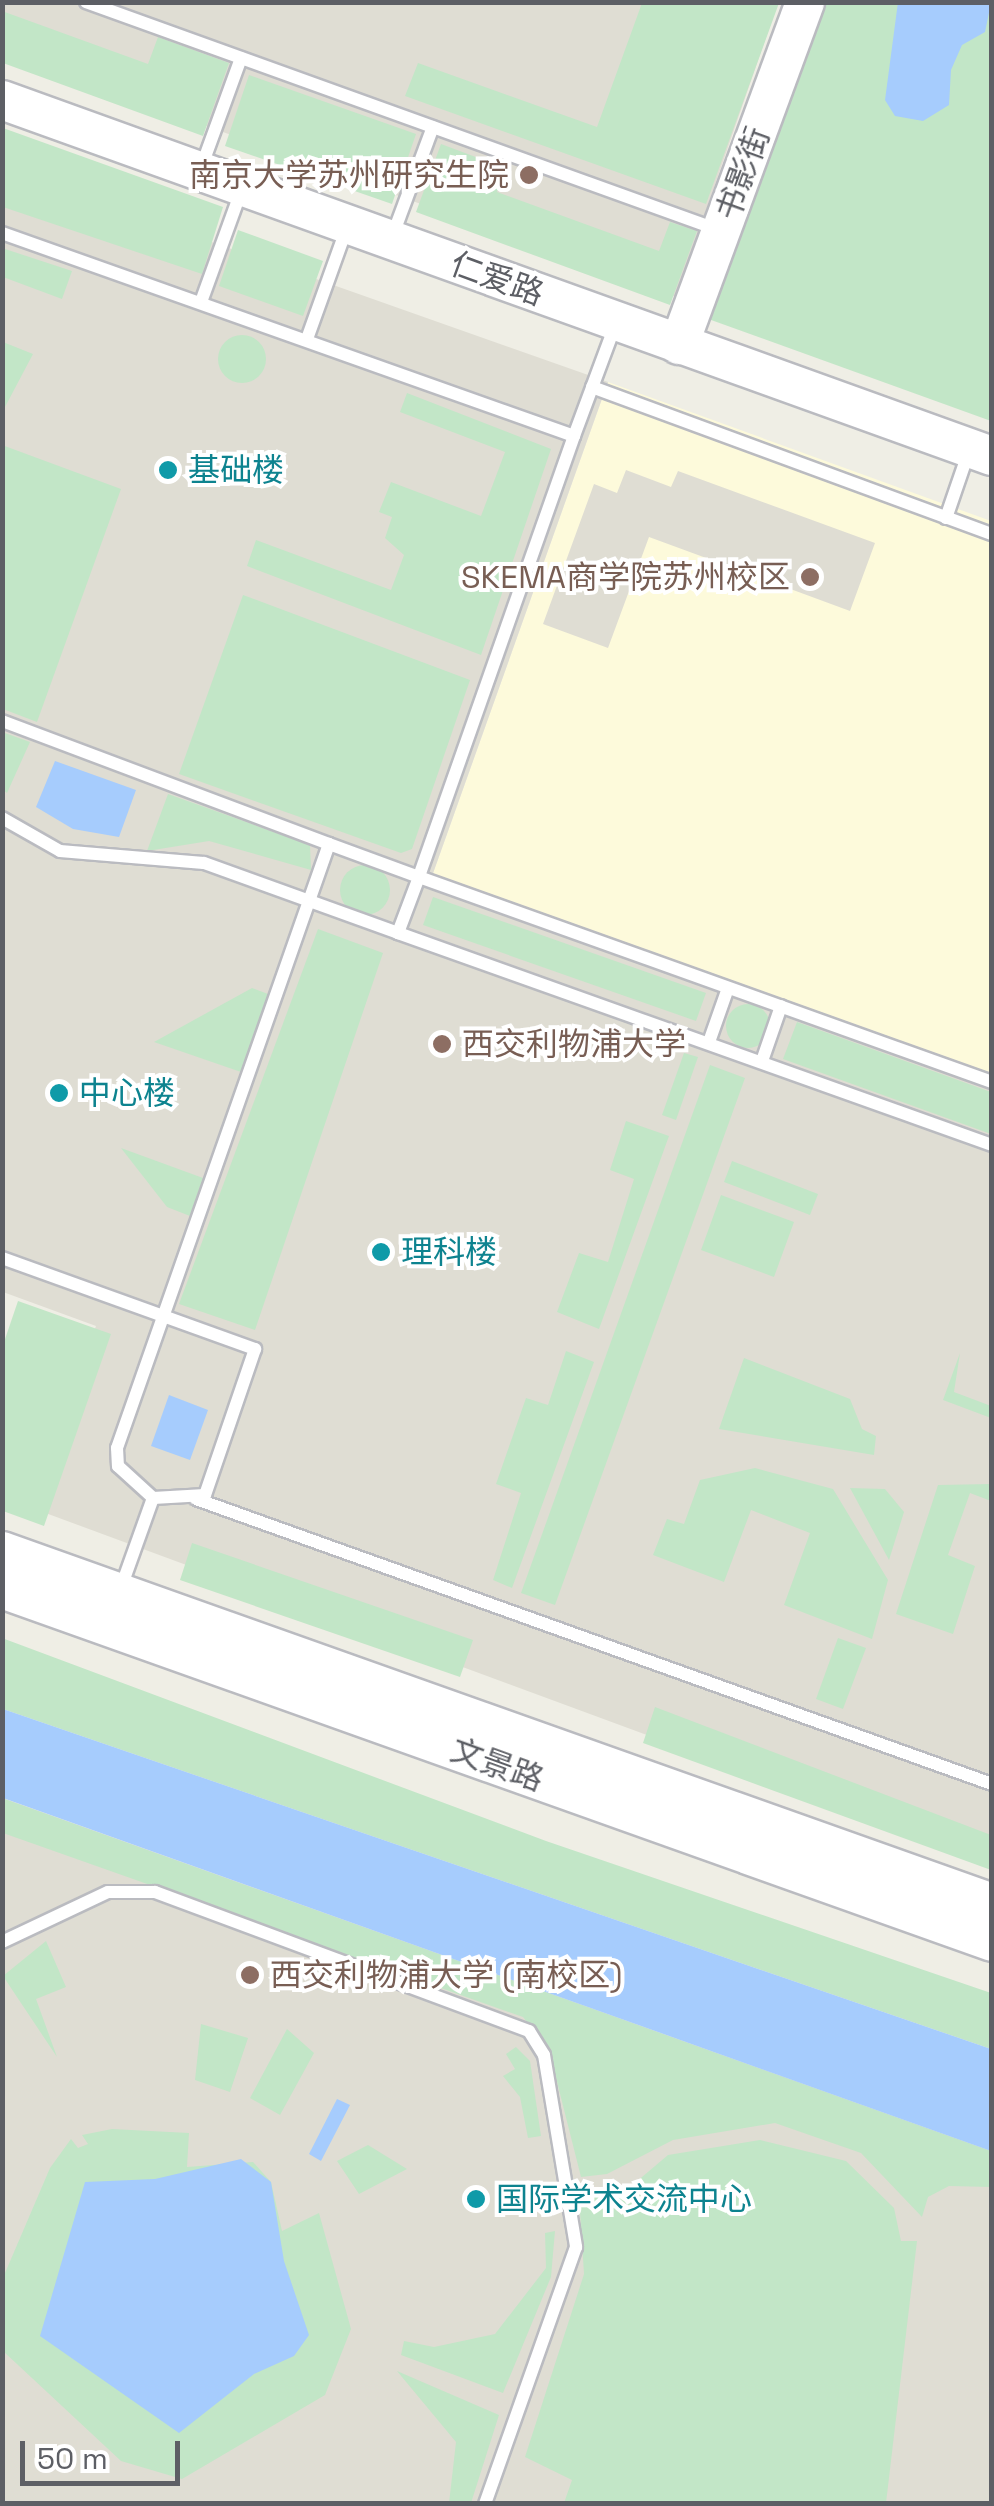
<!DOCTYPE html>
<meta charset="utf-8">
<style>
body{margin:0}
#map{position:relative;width:994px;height:2506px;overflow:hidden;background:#efeee5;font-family:"Space Grotesk","Noto Sans SC",sans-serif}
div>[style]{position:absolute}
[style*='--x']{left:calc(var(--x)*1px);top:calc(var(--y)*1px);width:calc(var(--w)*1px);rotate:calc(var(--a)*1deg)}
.commercial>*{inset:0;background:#fdfadb}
.education>*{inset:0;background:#dfddd3}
.green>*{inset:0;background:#c2e6c7}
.round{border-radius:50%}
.water>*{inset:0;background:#a6ccfd}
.roads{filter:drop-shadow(2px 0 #babbc0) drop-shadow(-2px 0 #babbc0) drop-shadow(0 2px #babbc0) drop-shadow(0 -2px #babbc0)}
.lane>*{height:12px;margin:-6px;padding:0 6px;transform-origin:6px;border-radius:6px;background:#fff}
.secondary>*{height:38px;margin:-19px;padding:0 19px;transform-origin:19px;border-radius:19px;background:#fff}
.dots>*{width:28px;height:28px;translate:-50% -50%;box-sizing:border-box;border:5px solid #fff;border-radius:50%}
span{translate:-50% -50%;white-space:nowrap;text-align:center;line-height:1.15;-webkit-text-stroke:8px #fff;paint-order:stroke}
.street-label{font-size:32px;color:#5d5f65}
.education-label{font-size:32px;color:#785e54}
.right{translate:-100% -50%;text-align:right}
.left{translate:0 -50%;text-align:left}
.culture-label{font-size:32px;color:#0d838f}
.frame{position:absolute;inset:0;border:5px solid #5d5f65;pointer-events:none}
.scale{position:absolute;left:20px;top:2441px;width:160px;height:45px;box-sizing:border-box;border:5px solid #5d5f65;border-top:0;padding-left:12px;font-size:30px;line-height:35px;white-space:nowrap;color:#5d5f65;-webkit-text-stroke:8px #fff;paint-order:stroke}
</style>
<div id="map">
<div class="commercial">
<i style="clip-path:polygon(608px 382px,991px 521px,991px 1083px,431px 879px)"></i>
</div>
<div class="education">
<i style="clip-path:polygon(2px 3px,778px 3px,676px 297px,3px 52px)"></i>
<i style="clip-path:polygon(2px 168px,608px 382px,431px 879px,991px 1083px,991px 1862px,32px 1508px,96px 1326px,3px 1292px)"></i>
<i style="clip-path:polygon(626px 470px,671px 487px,678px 471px,875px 543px,850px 611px,649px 537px,608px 648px,543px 624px,594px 484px,617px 493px)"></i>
<i style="clip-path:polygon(2px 1798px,991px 2151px,991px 2503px,3px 2503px)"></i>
</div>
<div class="green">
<i style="clip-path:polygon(642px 3px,779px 3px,706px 204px,405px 96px,418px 63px,597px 127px)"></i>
<i style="clip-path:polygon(817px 3px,991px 3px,991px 421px,700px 316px)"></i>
<i style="clip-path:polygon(2px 11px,148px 64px,158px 37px,229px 63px,203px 136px,3px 63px)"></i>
<i style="clip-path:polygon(249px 75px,416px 134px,392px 204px,225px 146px)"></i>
<i style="clip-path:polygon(3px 128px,223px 207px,202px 274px,3px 207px)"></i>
<i style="clip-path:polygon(441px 144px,505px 168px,497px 192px,659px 251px,670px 222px,697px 231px,670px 305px,416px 212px)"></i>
<i style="clip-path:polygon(238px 230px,323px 261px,303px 316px,219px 286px)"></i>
<i style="clip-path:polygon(2px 248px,72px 271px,62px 299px,3px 277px)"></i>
<i class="round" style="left:218px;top:335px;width:48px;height:48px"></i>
<i style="clip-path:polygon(3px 342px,33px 354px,5px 407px,2px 406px)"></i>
<i style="clip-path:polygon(407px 393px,551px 449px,481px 655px,247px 566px,256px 540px,391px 590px,404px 555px,385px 538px,392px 517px,379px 512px,391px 482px,481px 516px,505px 452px,400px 412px)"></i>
<i style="clip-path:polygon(2px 445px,121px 489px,37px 722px,3px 709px)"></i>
<i style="clip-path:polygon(243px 595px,470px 680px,412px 849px,401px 853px,179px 774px)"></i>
<i style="clip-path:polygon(2px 732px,30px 742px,7px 793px,3px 790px)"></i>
<i style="clip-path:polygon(168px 794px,310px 845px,311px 870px,209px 841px,147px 851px)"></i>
<i class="round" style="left:340px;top:865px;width:50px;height:50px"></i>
<i style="clip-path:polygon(433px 897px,706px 993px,696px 1021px,423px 925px)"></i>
<i style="clip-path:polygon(318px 929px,383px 953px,255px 1330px,179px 1304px)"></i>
<i style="clip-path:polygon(252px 988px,268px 994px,241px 1072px,154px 1042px)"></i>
<i class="round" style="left:726px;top:1004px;width:44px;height:44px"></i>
<i style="clip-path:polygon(797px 1022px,991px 1092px,991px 1134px,783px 1059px)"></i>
<i style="clip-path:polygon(684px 1053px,698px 1057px,676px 1120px,662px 1115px)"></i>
<i style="clip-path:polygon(710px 1065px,745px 1078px,555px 1605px,521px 1593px)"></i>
<i style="clip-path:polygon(626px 1121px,669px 1136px,599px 1329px,557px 1312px,579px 1253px,608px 1262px,634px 1179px,610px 1170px)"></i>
<i style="clip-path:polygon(121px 1148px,203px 1178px,190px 1216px,167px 1207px)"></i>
<i style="clip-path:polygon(732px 1161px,818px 1194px,810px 1215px,724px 1182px)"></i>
<i style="clip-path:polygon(721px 1195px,794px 1222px,774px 1277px,701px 1250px)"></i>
<i style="clip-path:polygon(18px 1301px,111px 1334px,44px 1526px,3px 1511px,3px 1345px)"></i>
<i style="clip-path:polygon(566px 1351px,594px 1362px,512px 1588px,493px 1580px,521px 1493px,496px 1484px,526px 1398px,548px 1405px)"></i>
<i style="clip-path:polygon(960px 1353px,954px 1392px,991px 1406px,991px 1418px,943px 1400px)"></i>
<i style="clip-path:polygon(744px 1358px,850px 1399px,862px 1429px,876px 1436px,874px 1455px,719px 1429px)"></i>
<i style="clip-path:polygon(755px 1468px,833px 1489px,888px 1580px,872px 1639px,784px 1605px,810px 1533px,751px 1510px,724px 1582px,653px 1555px,667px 1519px,684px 1524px,700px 1480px)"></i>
<i style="clip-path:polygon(991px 1484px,991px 1501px,970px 1493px,948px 1555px,975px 1566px,953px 1634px,896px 1614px,938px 1485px)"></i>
<i style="clip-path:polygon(850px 1488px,885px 1489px,904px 1512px,889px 1560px)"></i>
<i style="clip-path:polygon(192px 1543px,473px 1640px,460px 1677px,180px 1580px)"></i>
<i style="clip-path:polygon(2px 1638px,546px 1841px,991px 1993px,991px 2049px,3px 1709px)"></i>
<i style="clip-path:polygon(838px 1638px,866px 1648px,843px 1709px,816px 1699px)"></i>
<i style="clip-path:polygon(655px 1707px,991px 1835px,991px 1870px,643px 1743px)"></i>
<i style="clip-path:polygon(2px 1798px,991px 2151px,991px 2187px,949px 2186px,928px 2197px,922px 2217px,861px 2153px,775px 2123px,673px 2140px,607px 2174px,581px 2177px,549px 2050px,523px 2017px,3px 1833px)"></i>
<i style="clip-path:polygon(46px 1941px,66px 1987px,36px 1999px,57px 2057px,3px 1976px)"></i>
<i style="clip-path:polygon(201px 2024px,248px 2038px,230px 2092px,195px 2080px)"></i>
<i style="clip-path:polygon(287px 2029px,314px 2053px,280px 2115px,250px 2098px)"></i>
<i style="clip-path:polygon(516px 2047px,530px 2061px,541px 2136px,528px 2138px,520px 2097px,503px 2076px,515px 2069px,506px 2054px)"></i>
<i style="clip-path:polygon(112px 2129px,189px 2133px,187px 2167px,253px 2162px,271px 2182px,282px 2231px,319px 2213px,351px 2329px,325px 2395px,182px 2479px,121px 2461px,3px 2351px,2px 2280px,50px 2168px,71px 2139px,78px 2148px,88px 2144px,82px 2135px)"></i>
<i style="clip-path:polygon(760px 2140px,846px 2161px,894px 2208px,901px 2241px,917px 2241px,886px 2503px,564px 2503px,572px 2480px,525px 2457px,584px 2274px,579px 2196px,629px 2188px,668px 2155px)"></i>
<i style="clip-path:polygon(368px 2145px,407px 2169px,359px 2194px,337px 2161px)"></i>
<i style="clip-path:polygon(555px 2231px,551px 2277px,503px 2393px,401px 2355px,404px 2341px,434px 2347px,495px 2334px,546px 2268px,545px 2233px)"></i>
<i style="clip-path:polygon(397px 2371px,499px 2415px,471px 2503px,449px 2503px,456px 2442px)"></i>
</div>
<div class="water">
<i style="clip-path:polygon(898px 2px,991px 3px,985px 32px,962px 45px,951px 70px,949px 105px,923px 121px,895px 116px,885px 100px)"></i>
<i style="clip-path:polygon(55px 761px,136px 790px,119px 837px,73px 829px,36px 807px)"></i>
<i style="clip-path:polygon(169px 1395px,208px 1410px,190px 1460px,151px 1446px)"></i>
<i style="clip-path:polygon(3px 1709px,991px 2049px,991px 2151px,3px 1798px)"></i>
<i style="clip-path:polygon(337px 2099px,350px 2105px,321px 2161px,309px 2154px)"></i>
<i style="clip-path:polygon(241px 2159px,271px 2182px,284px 2261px,309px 2335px,294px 2356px,254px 2374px,179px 2433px,40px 2336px,85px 2182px,155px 2179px)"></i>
</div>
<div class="roads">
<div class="lane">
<i style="--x:86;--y:2;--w:673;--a:19.81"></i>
<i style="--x:201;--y:168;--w:117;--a:-70"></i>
<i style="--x:2;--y:233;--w:607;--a:19.54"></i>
<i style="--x:574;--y:436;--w:467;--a:109.4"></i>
<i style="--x:419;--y:877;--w:96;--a:-159.9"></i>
<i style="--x:329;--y:844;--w:640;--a:109.34"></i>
<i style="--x:117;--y:1448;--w:18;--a:87"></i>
<i style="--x:118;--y:1466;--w:47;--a:42.4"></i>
<i style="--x:153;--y:1498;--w:98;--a:109.7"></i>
<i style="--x:392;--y:237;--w:117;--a:-69.6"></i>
<i style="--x:201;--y:302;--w:120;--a:-70.1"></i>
<i style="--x:307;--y:339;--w:119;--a:-70.3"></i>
<i style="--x:592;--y:387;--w:426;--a:20.2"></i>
<i style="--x:574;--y:436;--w:117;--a:-69.6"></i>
<i style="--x:946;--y:518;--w:71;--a:-71.1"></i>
<i style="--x:2;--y:721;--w:349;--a:20.6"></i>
<i style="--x:2;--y:818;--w:67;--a:29.6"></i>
<i style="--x:60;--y:851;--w:144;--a:4.8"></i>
<i style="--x:204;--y:863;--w:206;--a:19.8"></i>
<i style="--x:709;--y:1042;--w:57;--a:-70.6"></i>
<i style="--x:762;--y:1061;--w:58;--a:-70.9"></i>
<i style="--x:992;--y:1082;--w:609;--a:-160.31"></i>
<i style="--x:419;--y:877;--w:60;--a:110.6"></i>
<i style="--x:398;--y:933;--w:631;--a:19.64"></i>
<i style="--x:2;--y:1258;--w:269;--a:19.8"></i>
<i style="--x:255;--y:1349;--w:154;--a:108.9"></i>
<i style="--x:205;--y:1495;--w:52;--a:176.7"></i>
<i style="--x:196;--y:1499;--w:845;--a:19.7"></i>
<i style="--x:2;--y:1942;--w:117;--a:-25.3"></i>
<i style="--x:108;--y:1892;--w:47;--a:0"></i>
<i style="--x:155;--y:1892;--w:399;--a:20.4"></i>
<i style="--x:529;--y:2031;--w:28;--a:58"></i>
<i style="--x:544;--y:2055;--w:195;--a:80.5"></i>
<i style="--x:576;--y:2247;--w:273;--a:109.5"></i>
</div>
<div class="secondary">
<i style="--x:2;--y:100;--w:1052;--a:19.78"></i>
<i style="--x:679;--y:345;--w:365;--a:-69.8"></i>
<i style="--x:2;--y:1551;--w:1051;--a:19.57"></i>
<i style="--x:2;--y:1589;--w:1051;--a:19.62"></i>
</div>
</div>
<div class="dots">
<i style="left:529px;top:175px;background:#8d6e63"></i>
<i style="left:168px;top:470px;background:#0f9aa8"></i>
<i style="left:810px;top:577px;background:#8d6e63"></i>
<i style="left:442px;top:1044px;background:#8d6e63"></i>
<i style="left:59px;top:1093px;background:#0f9aa8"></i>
<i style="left:381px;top:1252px;background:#0f9aa8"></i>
<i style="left:250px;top:1975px;background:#8d6e63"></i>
<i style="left:476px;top:2199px;background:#0f9aa8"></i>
</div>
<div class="street-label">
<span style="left:743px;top:174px;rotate:-70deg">书影街</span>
<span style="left:497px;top:279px;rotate:20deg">仁爱路</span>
<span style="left:497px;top:1765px;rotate:20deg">文景路</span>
</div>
<div class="education-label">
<span class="right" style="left:509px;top:175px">南京大学苏州研究生院</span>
<span class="right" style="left:790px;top:577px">SKEMA商学院苏州校区</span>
<span class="left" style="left:462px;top:1044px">西交利物浦大学</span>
<span class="left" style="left:270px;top:1975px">西交利物浦大学 (南校区)</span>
</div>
<div class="culture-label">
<span class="left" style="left:188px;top:470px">基础楼</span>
<span class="left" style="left:79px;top:1093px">中心楼</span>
<span class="left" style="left:401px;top:1252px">理科楼</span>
<span class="left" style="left:496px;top:2199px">国际学术交流中心</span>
</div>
<div class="frame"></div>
<div class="scale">50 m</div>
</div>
